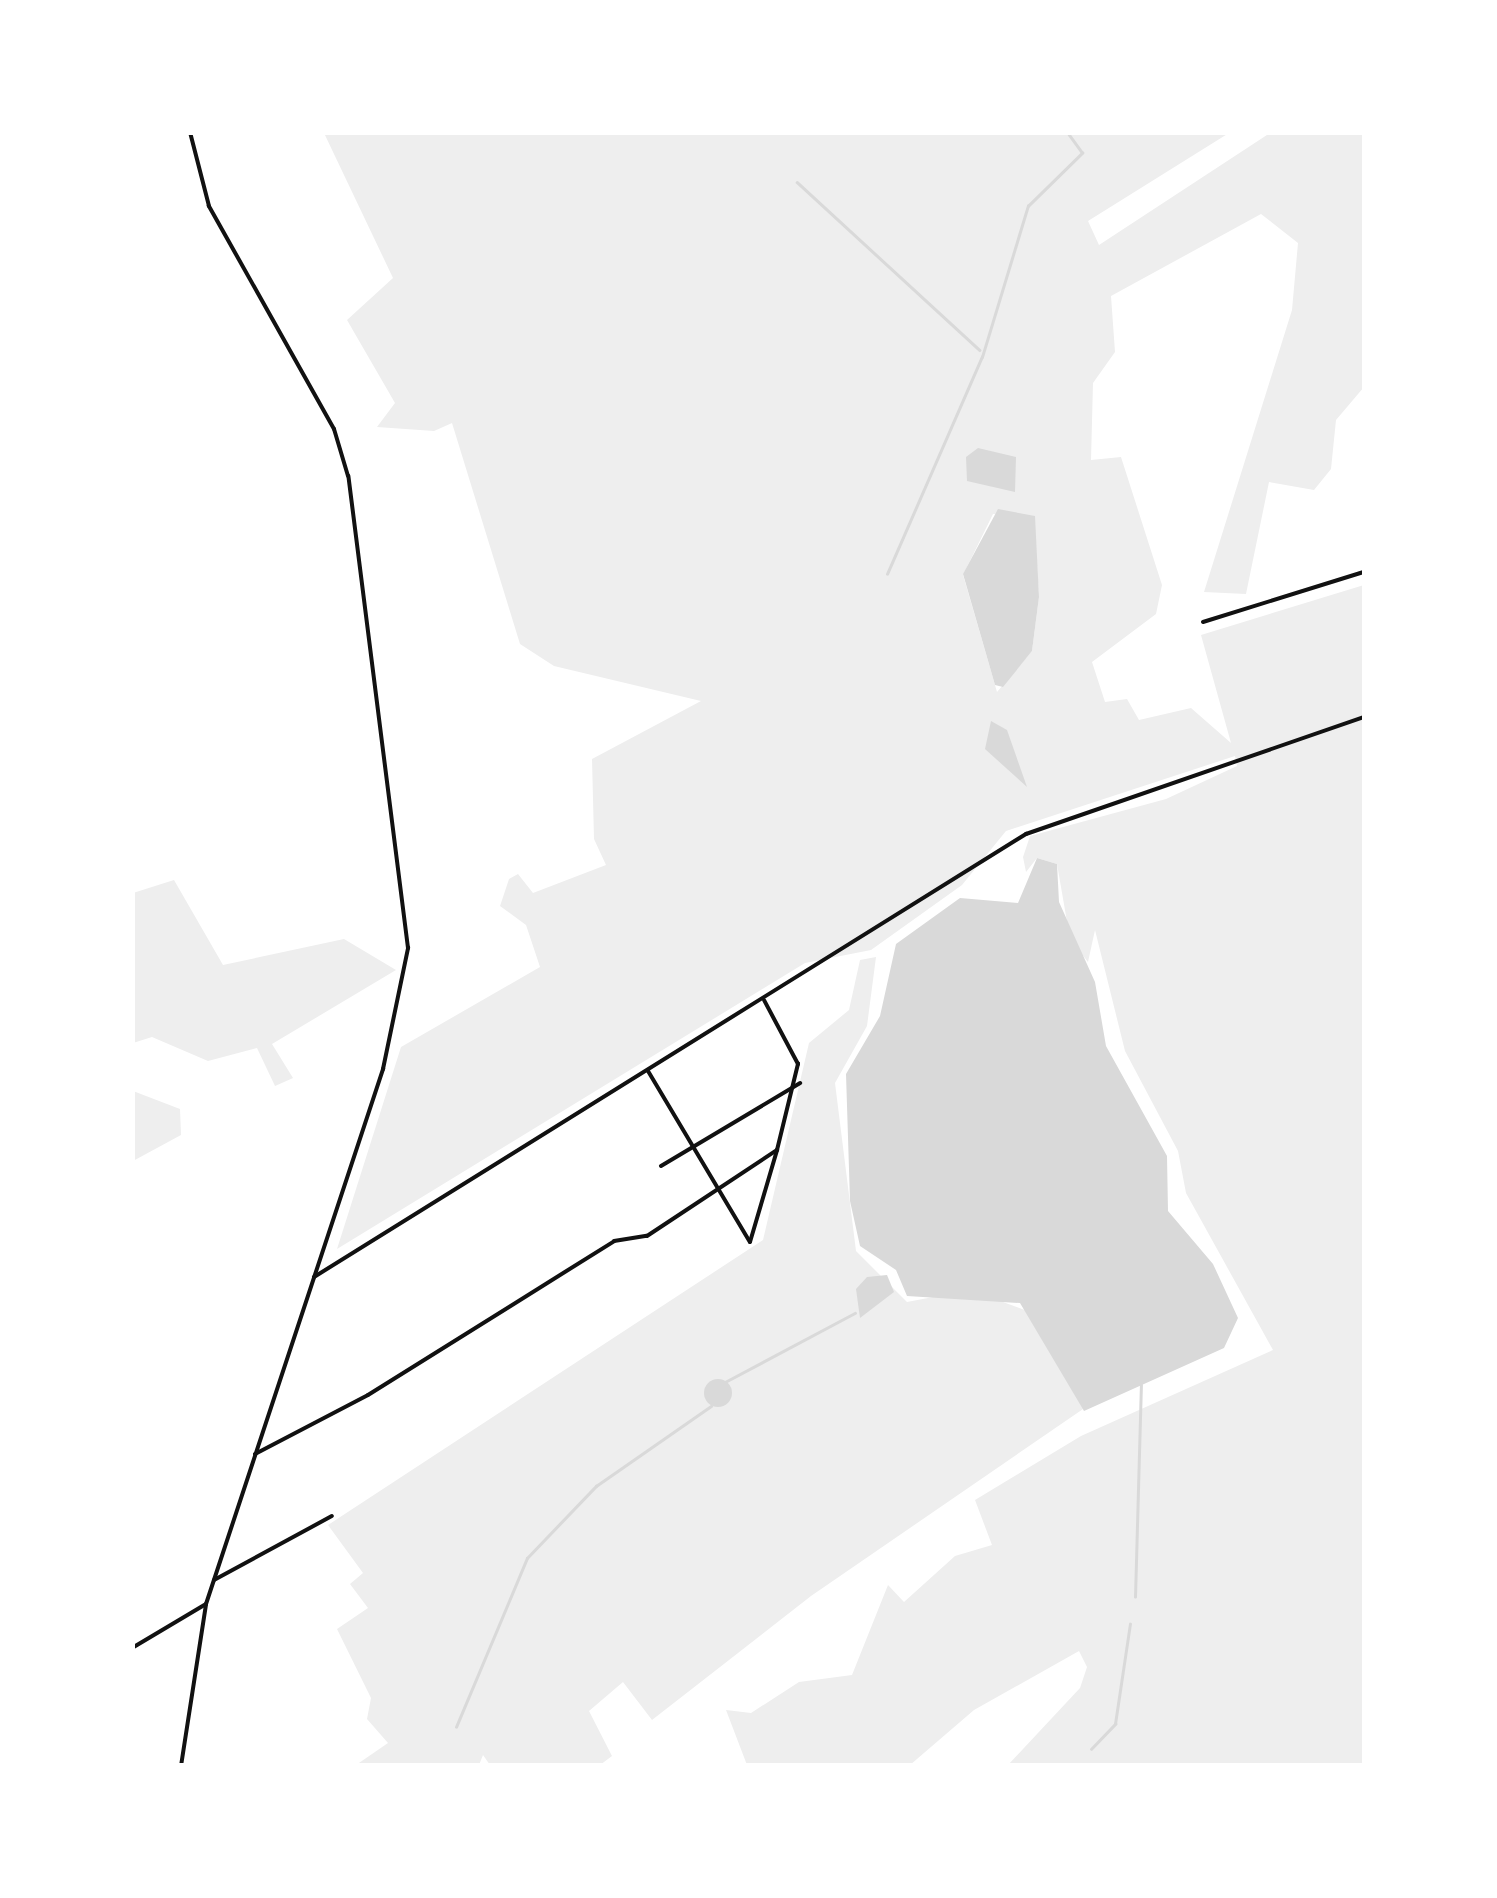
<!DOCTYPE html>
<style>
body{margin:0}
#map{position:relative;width:1497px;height:1898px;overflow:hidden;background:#fff;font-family:"Open Sans",sans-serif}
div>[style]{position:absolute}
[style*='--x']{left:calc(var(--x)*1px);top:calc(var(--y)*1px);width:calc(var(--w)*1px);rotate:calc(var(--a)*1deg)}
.green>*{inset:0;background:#eee}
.water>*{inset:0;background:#d9d9d9}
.round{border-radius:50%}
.stream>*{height:2.5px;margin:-1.25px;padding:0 1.25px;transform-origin:1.25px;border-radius:1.25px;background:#d9d9d9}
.minor>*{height:4px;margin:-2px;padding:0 2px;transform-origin:2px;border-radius:2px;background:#111}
span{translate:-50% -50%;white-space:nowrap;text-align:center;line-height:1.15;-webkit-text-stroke:10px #fff;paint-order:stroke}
.frame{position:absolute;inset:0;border:135px solid #fff;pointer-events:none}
</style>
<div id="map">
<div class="green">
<i style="clip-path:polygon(evenodd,324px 133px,1229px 133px,1088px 221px,1099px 245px,1270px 133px,1364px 133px,1364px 387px,1336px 420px,1331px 469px,1314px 490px,1269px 482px,1246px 594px,1204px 592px,1292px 310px,1298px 243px,1261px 214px,1111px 296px,1115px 352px,1093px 383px,1091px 460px,1121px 457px,1162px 585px,1156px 614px,1092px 662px,1105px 702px,1127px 699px,1139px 720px,1191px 708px,1231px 743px,1201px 635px,1364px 585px,1364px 1765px,1008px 1765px,1080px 1688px,1087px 1667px,1079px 1651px,974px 1710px,910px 1765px,747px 1765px,726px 1710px,751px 1713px,799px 1682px,852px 1675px,888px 1585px,904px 1602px,955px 1556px,992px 1545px,975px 1500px,1081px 1436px,1273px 1350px,1186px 1193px,1178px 1151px,1125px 1051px,1095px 930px,1088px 962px,1070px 939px,1057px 864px,1037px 858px,1026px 872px,1023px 857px,1030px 836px,1166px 799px,1237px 766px,1235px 756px,1006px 831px,962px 885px,871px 950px,805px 963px,337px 1249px,401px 1047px,540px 967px,526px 925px,500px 906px,509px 879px,518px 874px,533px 893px,606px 865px,594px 839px,592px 759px,701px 701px,554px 666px,520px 644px,452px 423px,434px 431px,377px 427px,395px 403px,347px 320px,393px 278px,324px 133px,993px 514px,1034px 516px,1039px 597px,1032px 651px,997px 692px,963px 575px,993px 514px)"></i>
<i style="clip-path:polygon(174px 880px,223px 965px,344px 939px,396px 970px,272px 1044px,293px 1078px,275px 1086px,257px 1048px,208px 1061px,152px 1037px,133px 1043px,133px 893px)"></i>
<i style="clip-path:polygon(876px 957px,867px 1026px,835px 1083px,856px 1251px,907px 1302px,970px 1290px,1030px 1312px,1086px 1407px,811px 1596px,652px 1720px,623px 1682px,589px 1711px,612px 1756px,600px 1765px,490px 1765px,483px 1755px,479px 1765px,356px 1765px,388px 1743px,367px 1719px,371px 1698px,337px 1629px,368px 1608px,350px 1584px,363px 1573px,328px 1525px,763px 1240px,809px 1043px,849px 1010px,860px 960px)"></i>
<i style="clip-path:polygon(133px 1091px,180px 1109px,181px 1135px,133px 1161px)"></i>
</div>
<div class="water">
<i style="clip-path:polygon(978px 448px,1016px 457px,1015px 492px,967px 481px,966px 457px)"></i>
<i style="clip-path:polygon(998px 509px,1035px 516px,1039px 597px,1032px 651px,1003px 687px,995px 685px,963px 574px)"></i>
<i style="clip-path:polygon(991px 721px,1007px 730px,1027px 787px,985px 749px)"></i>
<i style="clip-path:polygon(1037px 858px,1057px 864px,1059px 902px,1095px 982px,1106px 1046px,1167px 1156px,1168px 1211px,1213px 1264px,1238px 1318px,1224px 1348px,1084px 1411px,1020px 1303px,907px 1296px,896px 1270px,860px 1246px,850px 1201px,846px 1074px,880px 1016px,896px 944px,960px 898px,1018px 903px)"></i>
<i style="clip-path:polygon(867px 1277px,887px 1275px,894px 1292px,860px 1318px,856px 1289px)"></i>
<i class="round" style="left:704px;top:1379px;width:28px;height:28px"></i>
</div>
<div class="stream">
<i style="--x:797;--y:182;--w:248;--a:42.6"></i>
<i style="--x:887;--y:574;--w:237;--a:-66.4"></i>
<i style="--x:982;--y:357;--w:158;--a:-73.1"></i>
<i style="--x:1028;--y:206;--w:76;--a:-44.5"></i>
<i style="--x:1082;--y:153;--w:26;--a:-126"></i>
<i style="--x:725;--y:1382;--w:147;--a:-28"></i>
<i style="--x:1135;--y:1597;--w:212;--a:-88.4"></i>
<i style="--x:456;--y:1727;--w:183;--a:-67.2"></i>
<i style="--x:527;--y:1558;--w:100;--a:-46.2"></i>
<i style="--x:596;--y:1486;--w:140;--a:-34.8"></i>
<i style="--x:1091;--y:1749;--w:35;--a:-46"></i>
<i style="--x:1115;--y:1724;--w:101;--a:-81.5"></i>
</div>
<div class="minor">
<i style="--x:132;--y:134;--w:4;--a:-34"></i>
<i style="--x:1203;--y:622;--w:169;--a:-17.3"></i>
<i style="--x:648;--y:1071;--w:199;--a:59.2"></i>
<i style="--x:750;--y:1242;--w:96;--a:-73.6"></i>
<i style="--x:661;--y:1166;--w:162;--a:-30.8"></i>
<i style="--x:314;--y:1277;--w:839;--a:-31.89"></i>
<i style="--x:1026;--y:834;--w:358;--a:-19.1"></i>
<i style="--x:255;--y:1454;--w:127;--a:-27.6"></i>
<i style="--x:368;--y:1395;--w:290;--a:-32"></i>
<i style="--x:614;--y:1241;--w:33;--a:-9"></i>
<i style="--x:647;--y:1236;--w:156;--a:-33.5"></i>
<i style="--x:777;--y:1150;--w:89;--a:-76.3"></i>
<i style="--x:798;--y:1064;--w:72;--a:-118"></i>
<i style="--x:214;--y:1580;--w:134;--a:-28.5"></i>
<i style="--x:132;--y:1648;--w:86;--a:-30.7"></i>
<i style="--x:181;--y:1766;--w:164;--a:-81.2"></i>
<i style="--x:206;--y:1604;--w:564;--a:-71.69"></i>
<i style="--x:383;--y:1069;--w:124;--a:-78.3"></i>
<i style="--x:408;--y:948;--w:476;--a:-97.2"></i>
<i style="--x:348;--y:476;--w:49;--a:-106.6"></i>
<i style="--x:334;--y:429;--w:256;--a:-119.3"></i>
<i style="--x:209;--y:206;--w:76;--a:-104.4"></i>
</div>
<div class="frame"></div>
</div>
